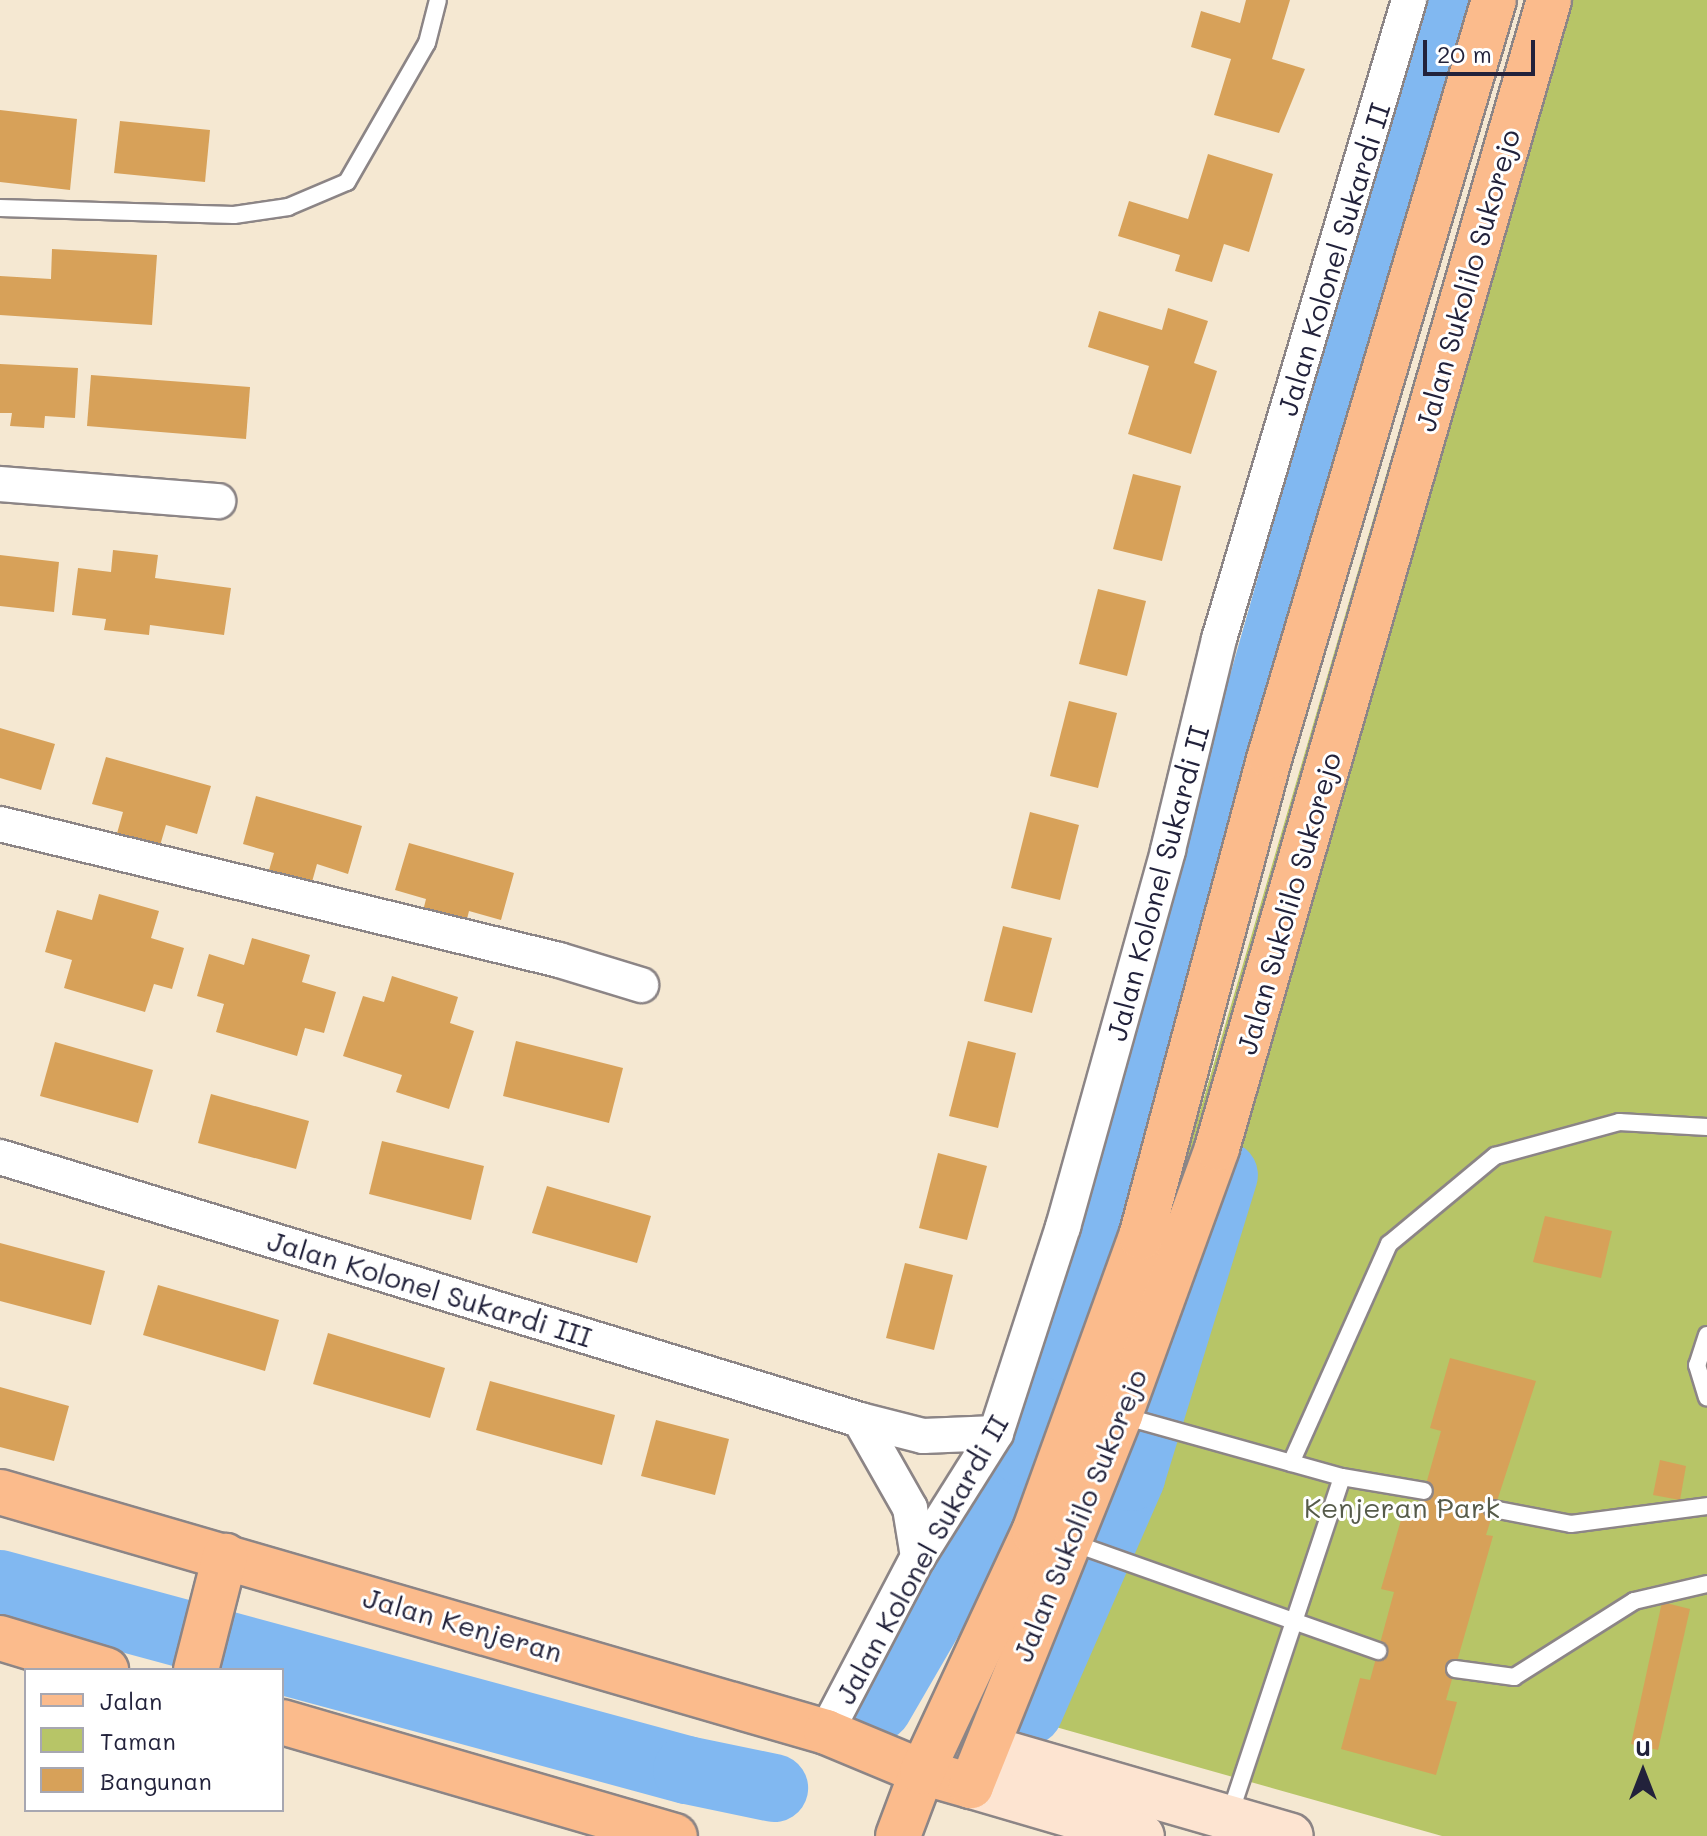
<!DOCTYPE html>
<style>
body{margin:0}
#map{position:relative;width:1707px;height:1836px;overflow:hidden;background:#f5e8d2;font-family:Mali,sans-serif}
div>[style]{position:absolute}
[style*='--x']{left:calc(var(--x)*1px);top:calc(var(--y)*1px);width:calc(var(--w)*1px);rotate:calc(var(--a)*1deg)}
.green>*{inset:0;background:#b7c567}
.river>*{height:68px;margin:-34px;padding:0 34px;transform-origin:34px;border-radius:34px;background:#81b8f1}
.building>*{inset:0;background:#d7a159}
.roads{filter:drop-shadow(2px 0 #8c8586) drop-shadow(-2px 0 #8c8586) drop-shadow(0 2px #8c8586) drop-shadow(0 -2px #8c8586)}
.lane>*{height:16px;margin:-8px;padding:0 8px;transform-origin:8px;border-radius:8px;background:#fff}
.street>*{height:34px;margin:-17px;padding:0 17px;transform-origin:17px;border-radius:17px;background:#fff}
.secondary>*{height:44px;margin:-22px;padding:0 22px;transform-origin:22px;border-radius:22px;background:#fde4d1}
.primary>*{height:44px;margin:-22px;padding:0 22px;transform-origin:22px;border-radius:22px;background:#fbbb8c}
span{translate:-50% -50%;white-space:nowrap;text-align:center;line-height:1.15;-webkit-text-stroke:6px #fff;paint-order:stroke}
.street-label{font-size:28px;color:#22223b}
.park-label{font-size:28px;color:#565b4a}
.legend{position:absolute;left:24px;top:1668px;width:260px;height:144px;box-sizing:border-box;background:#fff;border:2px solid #a7a7b1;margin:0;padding:10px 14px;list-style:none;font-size:24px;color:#22223b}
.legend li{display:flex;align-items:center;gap:16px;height:40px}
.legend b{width:40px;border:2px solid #a7a7b1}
.north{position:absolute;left:1603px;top:1732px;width:80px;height:80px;-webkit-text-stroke:6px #fff;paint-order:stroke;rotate:0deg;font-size:22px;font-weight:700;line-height:32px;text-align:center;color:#22223b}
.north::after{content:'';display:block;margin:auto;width:28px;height:36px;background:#22223b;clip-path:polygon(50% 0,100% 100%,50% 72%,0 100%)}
.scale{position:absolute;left:1423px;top:40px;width:112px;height:36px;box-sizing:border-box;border:4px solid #22223b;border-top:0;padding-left:10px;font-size:24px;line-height:28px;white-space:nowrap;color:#22223b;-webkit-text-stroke:6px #fff;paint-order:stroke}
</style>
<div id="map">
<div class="green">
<i style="clip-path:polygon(1525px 0,1707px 0,1707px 1836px,1442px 1836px,999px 1711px,1100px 1453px)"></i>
</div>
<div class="river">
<i style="--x:0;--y:1584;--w:712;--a:15.15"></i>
<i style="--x:687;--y:1770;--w:89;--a:11.7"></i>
<i style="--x:878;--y:1707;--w:293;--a:-59.9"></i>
<i style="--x:1025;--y:1453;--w:113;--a:-68.7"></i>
<i style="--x:1066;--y:1348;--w:199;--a:-71.8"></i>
<i style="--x:1128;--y:1159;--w:1205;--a:-74.15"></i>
<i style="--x:1029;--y:1711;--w:255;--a:-66.4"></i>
<i style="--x:1131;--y:1477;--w:316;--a:-72.9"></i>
</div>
<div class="building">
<i style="clip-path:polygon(1246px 0,1290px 0,1272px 59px,1305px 69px,1279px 133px,1214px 115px,1231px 59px,1191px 47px,1201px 11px,1240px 23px)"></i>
<i style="clip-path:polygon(0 110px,77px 119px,70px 190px,0 182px)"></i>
<i style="clip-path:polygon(120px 121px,210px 130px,205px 182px,114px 173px)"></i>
<i style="clip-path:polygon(1208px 154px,1273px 174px,1249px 252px,1224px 244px,1212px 282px,1175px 271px,1180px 255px,1118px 236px,1129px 201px,1188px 219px)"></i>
<i style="clip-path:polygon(52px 249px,157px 255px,152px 325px,0 315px,0 276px,51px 279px)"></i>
<i style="clip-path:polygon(1168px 308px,1208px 321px,1194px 363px,1217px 371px,1191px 454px,1128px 434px,1149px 366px,1088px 347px,1099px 311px,1162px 330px)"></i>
<i style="clip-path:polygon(0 364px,78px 368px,75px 418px,45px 416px,44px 428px,10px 426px,12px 413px,0 413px)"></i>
<i style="clip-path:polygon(91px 375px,250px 387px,246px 439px,87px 426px)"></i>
<i style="clip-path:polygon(1133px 474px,1181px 486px,1162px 561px,1113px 549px)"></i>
<i style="clip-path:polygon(113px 550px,158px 555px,155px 578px,231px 588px,224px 635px,150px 625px,149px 635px,104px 630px,106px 619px,72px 615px,78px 568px,111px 572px)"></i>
<i style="clip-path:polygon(0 555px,59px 562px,54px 612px,0 606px)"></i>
<i style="clip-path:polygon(1098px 589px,1146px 601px,1127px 676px,1079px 664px)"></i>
<i style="clip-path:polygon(1069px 701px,1117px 713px,1098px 788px,1050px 776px)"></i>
<i style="clip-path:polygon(0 728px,55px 744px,41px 790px,0 778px)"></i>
<i style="clip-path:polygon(106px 757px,211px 786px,197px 834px,166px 825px,159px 849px,116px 837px,123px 812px,92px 804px)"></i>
<i style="clip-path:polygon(256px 796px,362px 826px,348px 874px,317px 864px,310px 889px,267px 877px,274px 853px,243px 844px)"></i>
<i style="clip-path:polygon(1030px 812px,1079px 825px,1060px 900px,1011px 888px)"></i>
<i style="clip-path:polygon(409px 843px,514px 873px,501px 920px,469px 911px,463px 935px,420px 923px,426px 899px,395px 890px)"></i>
<i style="clip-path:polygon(99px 894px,159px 911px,151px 938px,184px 948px,172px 989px,154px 984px,145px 1012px,64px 988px,72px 960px,45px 952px,57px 910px,92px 920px)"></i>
<i style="clip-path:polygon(1003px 926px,1052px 938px,1032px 1013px,984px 1001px)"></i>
<i style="clip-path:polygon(252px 938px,310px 955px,302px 982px,336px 992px,324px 1033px,305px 1028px,297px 1056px,216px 1032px,224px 1004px,197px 996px,209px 954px,244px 965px)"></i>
<i style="clip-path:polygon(392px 976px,458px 997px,450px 1023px,474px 1031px,449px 1109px,396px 1092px,402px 1075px,343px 1056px,363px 996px,384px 1002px)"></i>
<i style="clip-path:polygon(516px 1041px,623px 1068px,609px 1123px,503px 1096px)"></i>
<i style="clip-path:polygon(968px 1041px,1016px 1053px,998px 1128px,949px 1116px)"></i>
<i style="clip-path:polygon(55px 1042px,153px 1070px,138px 1123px,40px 1096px)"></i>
<i style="clip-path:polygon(211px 1094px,309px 1121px,296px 1169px,198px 1143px)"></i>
<i style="clip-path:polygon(382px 1141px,484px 1166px,471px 1220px,369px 1194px)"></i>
<i style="clip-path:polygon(938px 1153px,987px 1166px,967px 1240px,919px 1228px)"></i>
<i style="clip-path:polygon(547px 1186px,651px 1216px,637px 1263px,532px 1233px)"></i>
<i style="clip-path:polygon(1545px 1216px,1612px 1231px,1601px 1278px,1533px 1262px)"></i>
<i style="clip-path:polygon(0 1243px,105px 1271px,91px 1325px,0 1301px)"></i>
<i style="clip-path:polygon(905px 1263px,953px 1275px,934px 1350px,886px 1338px)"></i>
<i style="clip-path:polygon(158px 1285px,279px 1320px,265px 1371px,143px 1335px)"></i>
<i style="clip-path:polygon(328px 1333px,445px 1368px,430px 1418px,313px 1384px)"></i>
<i style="clip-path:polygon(1450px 1358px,1536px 1381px,1486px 1535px,1493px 1536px,1446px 1700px,1457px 1702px,1436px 1775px,1341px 1749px,1360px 1678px,1370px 1680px,1394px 1592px,1381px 1589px,1403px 1513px,1417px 1516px,1441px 1431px,1430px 1428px)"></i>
<i style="clip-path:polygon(490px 1381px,615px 1415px,602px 1465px,476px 1430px)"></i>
<i style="clip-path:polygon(0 1387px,69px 1406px,54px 1461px,0 1447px)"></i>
<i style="clip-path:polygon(656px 1420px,729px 1439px,715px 1495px,641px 1476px)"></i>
<i style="clip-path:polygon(1660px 1460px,1686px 1466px,1680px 1500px,1653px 1495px)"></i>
<i style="clip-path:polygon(1662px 1602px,1690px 1609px,1658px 1750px,1631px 1744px)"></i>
</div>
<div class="roads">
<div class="lane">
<i style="--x:0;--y:208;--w:234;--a:1.7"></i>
<i style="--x:234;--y:215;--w:55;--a:-8.4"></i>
<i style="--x:288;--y:207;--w:64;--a:-23"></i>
<i style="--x:347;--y:182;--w:160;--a:-60.1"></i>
<i style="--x:427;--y:43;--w:44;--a:-75.7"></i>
<i style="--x:1707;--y:1335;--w:32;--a:108"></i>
<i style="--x:1697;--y:1365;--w:34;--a:73"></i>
<i style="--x:1123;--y:1416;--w:227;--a:15.6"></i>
<i style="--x:1342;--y:1477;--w:83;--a:9.7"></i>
<i style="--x:1291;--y:1463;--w:240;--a:-65.9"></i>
<i style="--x:1389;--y:1244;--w:138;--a:-39.7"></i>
<i style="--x:1495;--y:1156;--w:129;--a:-15.3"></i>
<i style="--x:1619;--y:1122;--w:88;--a:3.3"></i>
<i style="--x:1493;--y:1509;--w:79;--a:10.9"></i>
<i style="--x:1571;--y:1524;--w:137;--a:-7.5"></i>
<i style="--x:1070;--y:1542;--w:327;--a:19.5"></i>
<i style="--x:1455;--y:1669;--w:60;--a:7.7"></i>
<i style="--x:1514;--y:1677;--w:142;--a:-32.3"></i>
<i style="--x:1634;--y:1601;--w:75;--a:-13.1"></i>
<i style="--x:1229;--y:1817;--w:358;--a:-71.6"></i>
</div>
<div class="street">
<i style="--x:0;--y:484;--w:219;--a:4.5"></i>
<i style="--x:0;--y:824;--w:575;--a:13.67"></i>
<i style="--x:559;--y:960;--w:86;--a:17"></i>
<i style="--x:0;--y:1157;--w:899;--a:17"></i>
<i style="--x:860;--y:1420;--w:65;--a:14.3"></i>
<i style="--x:923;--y:1436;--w:73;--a:-2.4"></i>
<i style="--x:860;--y:1420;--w:101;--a:60.4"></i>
<i style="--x:910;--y:1508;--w:50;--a:80.7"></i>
<i style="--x:826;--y:1732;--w:198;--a:-62.3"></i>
<i style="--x:918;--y:1557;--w:146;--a:-57.8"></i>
<i style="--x:996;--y:1433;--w:217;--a:-72"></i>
<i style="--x:1063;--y:1227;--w:391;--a:-74.4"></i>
<i style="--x:1168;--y:850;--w:217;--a:-76.4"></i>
<i style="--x:1219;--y:639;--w:667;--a:-73.44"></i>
</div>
<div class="secondary">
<i style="--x:987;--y:1748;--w:316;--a:16.1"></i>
<i style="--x:971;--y:1786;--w:178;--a:16.3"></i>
</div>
<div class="primary">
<i style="--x:0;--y:1492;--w:860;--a:16.2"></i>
<i style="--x:826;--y:1732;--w:104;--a:22.6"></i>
<i style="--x:922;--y:1772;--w:51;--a:15.9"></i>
<i style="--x:971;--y:1786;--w:400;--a:-68.1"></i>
<i style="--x:1120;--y:1415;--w:284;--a:-70"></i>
<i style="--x:1217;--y:1148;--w:1195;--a:-73.87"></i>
<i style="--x:0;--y:1638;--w:111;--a:16.8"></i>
<i style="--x:196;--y:1670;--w:118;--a:-75.7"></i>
<i style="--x:282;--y:1722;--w:409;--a:16.2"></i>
<i style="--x:898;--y:1836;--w:68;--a:-69.4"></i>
<i style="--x:922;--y:1772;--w:265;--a:-65"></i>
<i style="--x:1034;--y:1532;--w:314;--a:-70.1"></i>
<i style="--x:1141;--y:1237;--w:498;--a:-75"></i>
<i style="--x:1270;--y:756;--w:788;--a:-73.5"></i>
</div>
</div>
<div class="street-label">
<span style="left:1333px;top:259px;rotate:-73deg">Jalan Kolonel Sukardi II</span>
<span style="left:1467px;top:280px;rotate:-74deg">Jalan Sukolilo Sukorejo</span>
<span style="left:1157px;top:883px;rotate:-75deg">Jalan Kolonel Sukardi II</span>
<span style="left:1288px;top:903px;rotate:-74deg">Jalan Sukolilo Sukorejo</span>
<span style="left:430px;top:1288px;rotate:17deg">Jalan Kolonel Sukardi III</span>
<span style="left:1079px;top:1515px;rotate:-68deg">Jalan Sukolilo Sukorejo</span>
<span style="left:921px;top:1559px;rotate:-61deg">Jalan Kolonel Sukardi II</span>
<span style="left:463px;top:1624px;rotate:16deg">Jalan Kenjeran</span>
</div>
<div class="park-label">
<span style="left:1402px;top:1507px">Kenjeran Park</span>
</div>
<ul class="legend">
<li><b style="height:10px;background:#fbbb8c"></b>Jalan</li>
<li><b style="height:22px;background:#b7c567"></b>Taman</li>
<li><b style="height:22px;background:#d7a159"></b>Bangunan</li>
</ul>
<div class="north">U</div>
<div class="scale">20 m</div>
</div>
